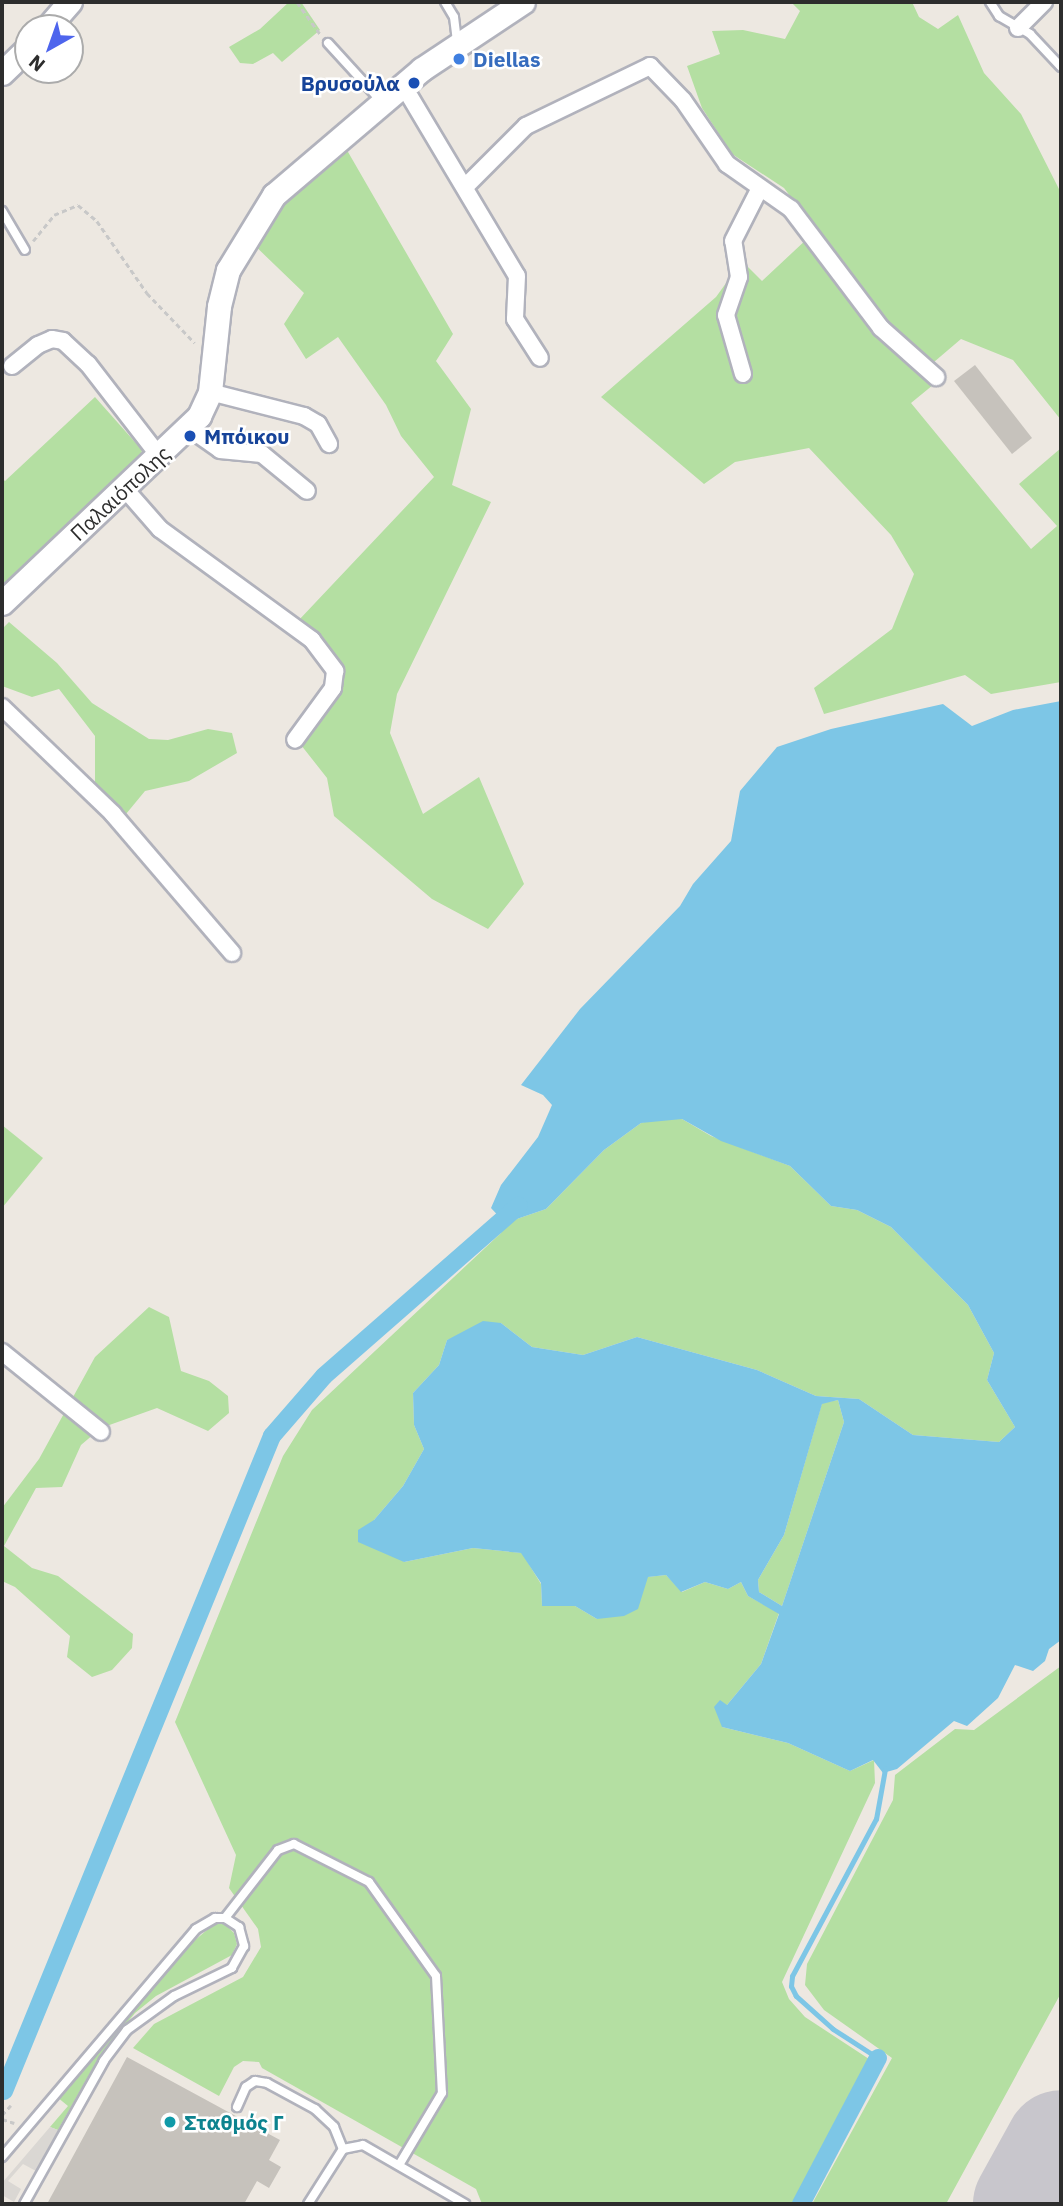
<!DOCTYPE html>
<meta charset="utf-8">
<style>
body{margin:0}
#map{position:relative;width:1063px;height:2206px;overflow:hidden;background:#ede8e1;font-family:"IBM Plex Sans",sans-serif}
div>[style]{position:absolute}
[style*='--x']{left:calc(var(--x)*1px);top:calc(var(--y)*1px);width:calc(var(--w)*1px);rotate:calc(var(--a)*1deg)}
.green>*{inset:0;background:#b4dfa2}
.plaza>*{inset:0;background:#dad7d3}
.water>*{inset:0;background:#7dc6e6}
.stream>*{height:5px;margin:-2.5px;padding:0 2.5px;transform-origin:2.5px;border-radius:2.5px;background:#7dc6e6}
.canal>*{height:18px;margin:-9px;padding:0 9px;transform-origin:9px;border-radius:9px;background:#7dc6e6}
.runway>*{height:112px;margin:-56px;padding:0 56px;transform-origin:56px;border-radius:56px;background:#c8c6cc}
.building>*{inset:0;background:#c6c2bc}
.path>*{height:2.5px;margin-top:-1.25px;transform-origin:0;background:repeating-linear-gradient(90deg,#c8c8c8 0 5px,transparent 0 8.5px)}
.roads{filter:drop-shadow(2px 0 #b1b2bc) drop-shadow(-2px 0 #b1b2bc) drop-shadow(0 2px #b1b2bc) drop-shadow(0 -2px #b1b2bc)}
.service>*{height:8px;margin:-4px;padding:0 4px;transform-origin:4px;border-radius:4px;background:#fff}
.minor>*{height:16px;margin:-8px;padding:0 8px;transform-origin:8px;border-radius:8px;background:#fff}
.secondary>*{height:23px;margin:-11.5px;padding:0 11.5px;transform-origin:11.5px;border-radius:11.5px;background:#fff}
.dots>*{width:19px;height:19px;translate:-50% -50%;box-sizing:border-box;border:4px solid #fff;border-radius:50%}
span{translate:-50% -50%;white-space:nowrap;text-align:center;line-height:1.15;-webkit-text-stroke:5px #fff;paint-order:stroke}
.shop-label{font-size:21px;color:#366cbe;font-weight:700}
.left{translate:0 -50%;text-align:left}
.transit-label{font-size:21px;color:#164399;font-weight:700}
.right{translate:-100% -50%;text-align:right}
.street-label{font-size:21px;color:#2d2d2d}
.culture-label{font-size:21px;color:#0d838f;font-weight:700}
.frame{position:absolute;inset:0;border:4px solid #2d2d2d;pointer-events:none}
.north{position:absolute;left:14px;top:14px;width:70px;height:70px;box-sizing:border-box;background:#fff;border:2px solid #ababab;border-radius:50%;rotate:220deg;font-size:19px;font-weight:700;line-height:28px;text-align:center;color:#2d2d2d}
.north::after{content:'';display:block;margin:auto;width:24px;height:32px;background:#4e65ed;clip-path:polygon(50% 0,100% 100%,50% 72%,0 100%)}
</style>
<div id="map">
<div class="green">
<i style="clip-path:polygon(289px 2px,301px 2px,320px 30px,282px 62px,273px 53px,253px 64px,240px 63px,229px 47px,260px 29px)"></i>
<i style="clip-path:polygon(791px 2px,912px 2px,919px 17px,938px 29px,958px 15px,984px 73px,1021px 114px,1061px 193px,1061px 420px,1013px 360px,961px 339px,934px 362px,919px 357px,898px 338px,784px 188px,732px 154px,702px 108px,687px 66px,720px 54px,712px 31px,743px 30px,785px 39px,800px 11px)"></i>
<i style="clip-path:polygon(344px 145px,453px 334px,436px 361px,471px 409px,452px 485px,491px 502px,397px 694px,390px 733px,423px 814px,479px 777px,524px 884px,488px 929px,432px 899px,334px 816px,327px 778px,301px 745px,342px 684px,343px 671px,298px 621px,434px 477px,401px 436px,386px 405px,338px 337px,306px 359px,284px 324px,304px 293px,249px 240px,289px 193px)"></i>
<i style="clip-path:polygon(808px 238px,877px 331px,933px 385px,911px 403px,1031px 549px,1057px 526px,1019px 484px,1061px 448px,1061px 682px,991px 694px,965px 675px,824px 714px,814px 688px,892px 629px,914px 574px,891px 535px,809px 448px,735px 462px,704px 484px,601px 397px,716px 297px,742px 261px,762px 281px)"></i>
<i style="clip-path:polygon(95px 397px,142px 450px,141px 458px,2px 591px,2px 478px,5px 481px)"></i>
<i style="clip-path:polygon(9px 622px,57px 663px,92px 703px,149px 739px,168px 740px,208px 729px,232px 733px,237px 753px,189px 781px,145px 791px,126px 814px,95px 787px,95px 736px,59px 689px,32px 697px,2px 686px,2px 629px)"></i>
<i style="clip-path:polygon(655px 1119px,682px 1119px,711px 1136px,790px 1166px,831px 1206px,857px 1210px,891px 1227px,968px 1305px,994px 1353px,987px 1380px,1015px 1427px,999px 1442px,913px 1435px,859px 1399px,816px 1396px,757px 1370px,637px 1337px,583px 1355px,532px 1347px,501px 1323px,447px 1340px,439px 1365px,413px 1393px,414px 1425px,424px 1449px,403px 1486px,374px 1520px,404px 1562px,473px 1548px,522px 1553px,541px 1584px,542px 1606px,575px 1606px,597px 1619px,641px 1595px,647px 1577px,666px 1575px,682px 1592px,705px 1582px,728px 1589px,741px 1582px,748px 1596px,779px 1613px,761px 1664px,727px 1705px,722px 1727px,788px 1743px,850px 1771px,874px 1760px,875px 1783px,782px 1982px,789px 1999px,805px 2017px,869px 2059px,794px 2204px,482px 2204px,476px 2189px,262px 2068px,259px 2062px,243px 2061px,234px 2067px,219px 2096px,133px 2048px,154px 2024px,243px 1977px,261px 1947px,258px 1929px,229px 1888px,236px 1855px,175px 1722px,283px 1456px,312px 1410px,501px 1233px,505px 1223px,546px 1209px,604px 1150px,641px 1123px)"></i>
<i style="clip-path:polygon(2px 1125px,43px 1158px,2px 1208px)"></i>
<i style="clip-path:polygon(149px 1307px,169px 1317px,181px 1371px,209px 1381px,228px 1396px,229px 1413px,208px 1431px,157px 1408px,101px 1428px,81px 1445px,62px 1487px,36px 1488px,4px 1546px,32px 1568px,58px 1576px,133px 1634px,132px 1648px,112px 1670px,92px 1677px,67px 1657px,70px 1636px,15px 1587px,2px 1581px,2px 1508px,39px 1459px,95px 1357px)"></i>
<i style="clip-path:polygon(838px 1400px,844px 1422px,782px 1606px,759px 1592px,758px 1580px,784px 1535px,822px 1403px)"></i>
<i style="clip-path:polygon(1061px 1666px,1061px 1993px,946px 2204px,812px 2204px,892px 2058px,824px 2010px,805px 1985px,807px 1964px,893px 1800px,895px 1775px,955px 1729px,974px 1730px)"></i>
<i style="clip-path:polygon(214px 1924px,225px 1924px,234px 1933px,237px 1944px,232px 1955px,156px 1996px,135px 2013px,98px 2059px,58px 2130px,50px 2127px,68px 2106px,57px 2097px,181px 1952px)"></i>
</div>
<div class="plaza">
<i style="clip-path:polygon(50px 2127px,58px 2130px,36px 2171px,23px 2164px,8px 2181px,21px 2189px,14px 2202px,2px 2195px,2px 2183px)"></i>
</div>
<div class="water">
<i style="clip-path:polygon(evenodd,1061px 701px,1061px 1640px,1049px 1649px,1045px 1661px,1033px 1671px,1015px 1665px,998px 1698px,967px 1726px,954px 1721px,897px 1769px,883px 1773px,873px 1760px,850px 1771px,788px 1743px,722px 1727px,714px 1707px,720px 1700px,727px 1705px,761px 1664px,779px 1614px,748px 1596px,741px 1582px,728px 1589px,705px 1582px,681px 1592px,666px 1575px,648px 1577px,638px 1609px,624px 1616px,597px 1619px,575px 1606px,542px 1606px,541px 1583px,521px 1553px,473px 1548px,404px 1562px,358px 1542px,358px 1530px,374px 1520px,403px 1486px,424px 1449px,414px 1425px,413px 1393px,439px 1365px,447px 1340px,483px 1321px,501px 1323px,532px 1347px,583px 1355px,637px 1337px,757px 1370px,816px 1396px,859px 1399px,913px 1435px,999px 1442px,1015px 1427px,987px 1380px,994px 1353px,968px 1305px,891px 1227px,857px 1210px,831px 1206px,790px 1166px,721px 1141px,682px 1119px,641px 1123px,604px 1150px,546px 1209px,505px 1223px,491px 1208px,501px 1185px,538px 1137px,552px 1105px,543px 1095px,521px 1085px,580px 1009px,680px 906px,693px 884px,731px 841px,740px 791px,777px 747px,831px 729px,943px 704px,972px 726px,1013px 710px,1061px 701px,838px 1400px,844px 1422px,782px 1606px,759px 1592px,758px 1580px,784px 1535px,822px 1404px,838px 1400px)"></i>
</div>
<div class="stream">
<i style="--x:878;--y:2058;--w:54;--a:-147.2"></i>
<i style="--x:833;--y:2029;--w:50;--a:-138.3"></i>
<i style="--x:796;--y:1996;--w:11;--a:-117"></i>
<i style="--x:791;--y:1986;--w:10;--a:-84"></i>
<i style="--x:792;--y:1976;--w:178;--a:-61.9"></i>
<i style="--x:876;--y:1819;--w:51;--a:-79.8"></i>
</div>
<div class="canal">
<i style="--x:4;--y:2091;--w:708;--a:-67.75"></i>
<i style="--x:272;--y:1436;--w:79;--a:-49.1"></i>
<i style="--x:324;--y:1376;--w:259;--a:-41.2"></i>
<i style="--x:801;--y:2204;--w:165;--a:-62.2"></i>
</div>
<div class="runway">
<i style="--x:1029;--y:2204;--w:66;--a:-61.1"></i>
</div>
<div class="building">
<i style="clip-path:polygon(975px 365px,1032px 438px,1012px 454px,954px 381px)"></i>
<i style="clip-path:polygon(127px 2057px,280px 2140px,269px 2160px,281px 2167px,269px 2188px,257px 2181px,244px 2204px,47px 2204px)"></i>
</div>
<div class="path">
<i style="--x:297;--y:2;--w:41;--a:54"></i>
<i style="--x:33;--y:241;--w:33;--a:-51"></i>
<i style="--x:54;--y:215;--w:26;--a:-23"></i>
<i style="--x:78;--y:205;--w:25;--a:40"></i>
<i style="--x:97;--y:221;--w:88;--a:55.2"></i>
<i style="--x:147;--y:293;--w:69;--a:46.2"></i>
<i style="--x:2;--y:2115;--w:13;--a:-48"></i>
<i style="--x:2;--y:2119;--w:13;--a:18"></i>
</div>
<div class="roads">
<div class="service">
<i style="--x:445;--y:2;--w:17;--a:59"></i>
<i style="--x:454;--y:17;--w:24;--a:83"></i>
<i style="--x:990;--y:2;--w:17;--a:57"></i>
<i style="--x:999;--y:16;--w:36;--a:30"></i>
<i style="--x:1030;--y:34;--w:45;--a:46.8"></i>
<i style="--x:328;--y:43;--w:77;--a:47.6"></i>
<i style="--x:2;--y:211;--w:45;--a:59.5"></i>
<i style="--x:225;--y:1918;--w:86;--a:-52.1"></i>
<i style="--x:278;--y:1850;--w:17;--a:-21"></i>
<i style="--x:294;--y:1844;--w:84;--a:26.9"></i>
<i style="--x:369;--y:1882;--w:115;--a:54.5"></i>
<i style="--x:436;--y:1976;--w:117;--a:87.1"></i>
<i style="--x:442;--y:2093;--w:84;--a:120.8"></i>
<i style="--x:237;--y:2107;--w:22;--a:-66"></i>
<i style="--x:246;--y:2087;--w:11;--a:-34"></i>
<i style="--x:255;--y:2081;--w:12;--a:9"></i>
<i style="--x:267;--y:2083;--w:55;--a:28.4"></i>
<i style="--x:315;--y:2109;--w:26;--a:43"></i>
<i style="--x:334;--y:2127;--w:24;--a:68"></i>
<i style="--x:343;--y:2149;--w:65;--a:122.5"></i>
<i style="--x:343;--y:2149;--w:20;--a:-11"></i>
<i style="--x:363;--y:2145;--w:118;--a:30"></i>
<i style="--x:2;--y:2157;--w:299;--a:-49.6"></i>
<i style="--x:196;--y:1929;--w:22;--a:-30"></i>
<i style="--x:215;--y:1918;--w:10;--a:0"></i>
<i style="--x:225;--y:1918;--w:17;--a:33"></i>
<i style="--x:239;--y:1927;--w:20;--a:75"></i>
<i style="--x:244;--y:1946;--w:25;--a:119"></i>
<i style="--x:232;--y:1968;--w:64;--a:154.2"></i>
<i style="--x:174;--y:1996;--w:58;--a:144.1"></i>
<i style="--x:127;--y:2030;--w:39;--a:127"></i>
<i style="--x:104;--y:2061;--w:164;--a:119.2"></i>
</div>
<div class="minor">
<i style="--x:1018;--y:28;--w:37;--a:-45"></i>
<i style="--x:403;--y:85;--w:222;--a:59.2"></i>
<i style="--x:517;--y:276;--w:43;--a:92.7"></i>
<i style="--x:515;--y:319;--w:46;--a:57.3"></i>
<i style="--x:466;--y:186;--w:85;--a:-45"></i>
<i style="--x:526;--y:126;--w:138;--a:-25.8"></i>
<i style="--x:650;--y:66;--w:47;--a:45.9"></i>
<i style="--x:683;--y:100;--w:78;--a:55.5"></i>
<i style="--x:727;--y:164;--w:78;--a:35.1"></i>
<i style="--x:791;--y:209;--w:149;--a:52.9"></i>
<i style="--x:881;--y:328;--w:74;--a:41.7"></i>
<i style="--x:12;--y:366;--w:33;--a:-39"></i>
<i style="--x:38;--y:345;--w:15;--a:-23"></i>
<i style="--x:52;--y:339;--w:11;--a:10"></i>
<i style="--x:63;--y:341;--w:34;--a:43"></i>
<i style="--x:88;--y:364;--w:118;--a:52.3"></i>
<i style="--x:743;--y:374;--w:61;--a:-106.1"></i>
<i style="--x:726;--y:315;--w:40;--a:-71.1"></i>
<i style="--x:739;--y:277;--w:36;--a:-99"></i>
<i style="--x:733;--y:241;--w:59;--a:-63"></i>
<i style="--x:210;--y:392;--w:97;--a:14.3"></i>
<i style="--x:304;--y:416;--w:16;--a:30"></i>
<i style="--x:318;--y:424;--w:23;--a:61"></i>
<i style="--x:189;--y:428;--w:38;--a:35"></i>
<i style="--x:220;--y:450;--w:42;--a:5.4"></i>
<i style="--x:262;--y:454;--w:58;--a:39.4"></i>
<i style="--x:125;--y:489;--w:53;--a:48.8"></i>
<i style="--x:160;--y:529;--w:188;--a:36.1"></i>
<i style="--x:312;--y:640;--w:39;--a:53"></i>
<i style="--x:335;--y:671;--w:17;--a:97"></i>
<i style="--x:333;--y:688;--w:64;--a:126.2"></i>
<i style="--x:2;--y:707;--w:154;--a:43.9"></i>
<i style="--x:113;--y:814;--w:183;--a:49.4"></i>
<i style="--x:2;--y:1352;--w:127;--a:38.9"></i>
</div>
<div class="secondary">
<i style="--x:47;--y:28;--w:35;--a:-49"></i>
<i style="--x:2;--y:73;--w:36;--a:-44"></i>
<i style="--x:2;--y:603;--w:272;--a:-43.5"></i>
<i style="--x:199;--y:416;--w:26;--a:-65"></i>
<i style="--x:210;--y:392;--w:86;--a:-84"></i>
<i style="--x:219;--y:306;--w:37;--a:-76"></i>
<i style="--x:228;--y:270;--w:88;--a:-58.5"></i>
<i style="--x:274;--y:195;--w:194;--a:-40.4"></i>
<i style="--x:422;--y:69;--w:121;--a:-33.6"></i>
</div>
</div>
<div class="dots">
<i style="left:459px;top:59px;background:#3f7fe0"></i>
<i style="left:414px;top:83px;background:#1a4fb4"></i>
<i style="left:190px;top:436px;background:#1a4fb4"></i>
<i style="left:170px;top:2122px;background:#0f9aa8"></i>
</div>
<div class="shop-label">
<span class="left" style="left:473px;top:59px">Diellas</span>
</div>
<div class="transit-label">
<span class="right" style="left:400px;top:83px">Βρυσούλα</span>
<span class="left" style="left:204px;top:436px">Μπόικου</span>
</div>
<div class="street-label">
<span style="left:120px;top:493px;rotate:-43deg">Παλαιόπολης</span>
</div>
<div class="culture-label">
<span class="left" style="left:184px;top:2122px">Σταθμός Γ</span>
</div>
<div class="frame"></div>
<div class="north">N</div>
</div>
